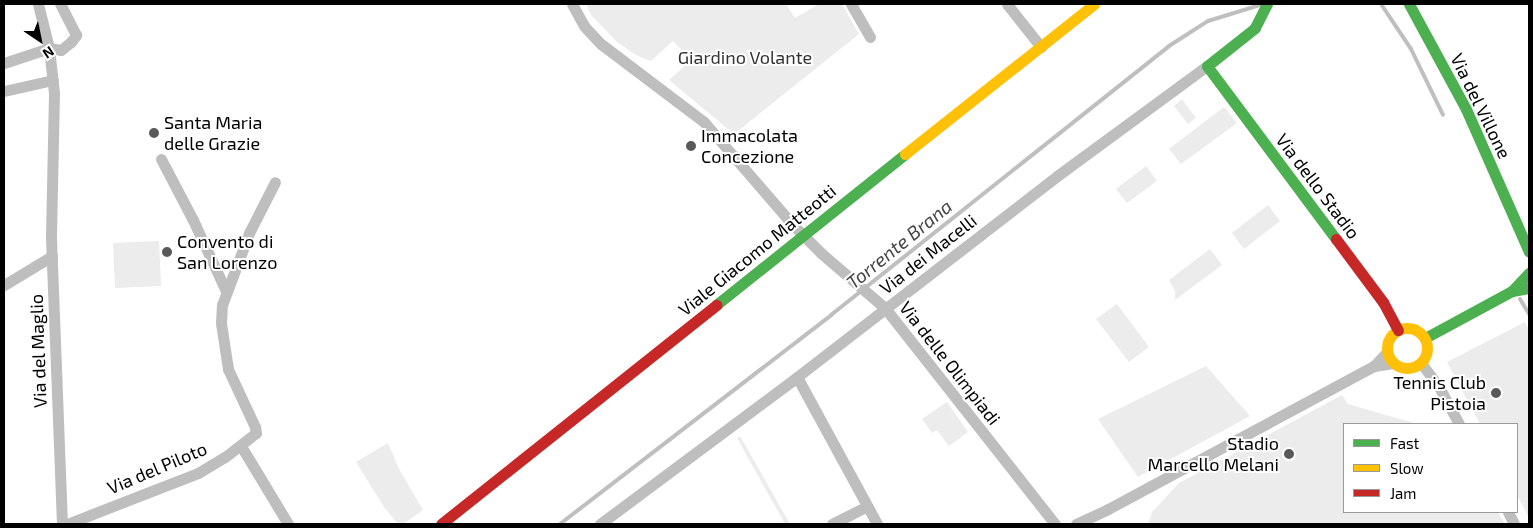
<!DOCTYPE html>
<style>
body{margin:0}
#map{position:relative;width:1533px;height:528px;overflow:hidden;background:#fff;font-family:"Exo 2",sans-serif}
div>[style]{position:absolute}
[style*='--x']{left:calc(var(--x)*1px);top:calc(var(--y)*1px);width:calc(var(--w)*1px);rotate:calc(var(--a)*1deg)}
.green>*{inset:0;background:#ececec}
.stream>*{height:4px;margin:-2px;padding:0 2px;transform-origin:2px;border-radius:2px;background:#bfbfbf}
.street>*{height:11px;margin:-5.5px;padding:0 5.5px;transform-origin:5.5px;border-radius:5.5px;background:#bebebe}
.fast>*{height:11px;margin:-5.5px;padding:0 5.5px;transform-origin:5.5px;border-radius:5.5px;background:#4caf50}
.slow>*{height:11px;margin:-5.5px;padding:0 5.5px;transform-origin:5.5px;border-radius:5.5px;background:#ffc107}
.slow>.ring{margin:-5.5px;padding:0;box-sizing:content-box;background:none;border:11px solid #ffc107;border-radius:50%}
.jam>*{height:11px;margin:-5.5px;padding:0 5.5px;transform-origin:5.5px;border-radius:5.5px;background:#c62828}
.dots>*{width:14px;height:14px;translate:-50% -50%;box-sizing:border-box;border:2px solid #fff;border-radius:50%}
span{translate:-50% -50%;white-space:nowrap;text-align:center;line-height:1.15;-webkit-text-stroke:4px #fff;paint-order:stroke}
.park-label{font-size:18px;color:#333}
.street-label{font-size:18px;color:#000}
.poi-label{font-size:18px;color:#000}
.left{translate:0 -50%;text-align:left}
.right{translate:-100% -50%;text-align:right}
.water-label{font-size:19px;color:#444;font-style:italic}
.frame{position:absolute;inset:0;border:5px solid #000;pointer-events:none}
.legend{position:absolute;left:1343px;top:423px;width:175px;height:90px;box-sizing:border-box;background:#fff;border:1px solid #999;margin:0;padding:6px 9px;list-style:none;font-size:15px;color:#000}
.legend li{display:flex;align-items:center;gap:10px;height:25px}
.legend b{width:25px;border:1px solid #999}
.north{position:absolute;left:15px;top:15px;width:50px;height:50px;-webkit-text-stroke:4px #fff;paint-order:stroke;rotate:146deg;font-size:14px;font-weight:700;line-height:20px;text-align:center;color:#000}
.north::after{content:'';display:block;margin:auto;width:18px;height:22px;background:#000;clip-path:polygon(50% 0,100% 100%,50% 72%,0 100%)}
</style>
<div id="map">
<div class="green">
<i style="clip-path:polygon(586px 4px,786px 4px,795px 18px,819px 4px,842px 4px,859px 34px,734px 134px,669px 80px,691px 60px,673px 41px,651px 61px,636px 55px,617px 42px,591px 15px)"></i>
<i style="clip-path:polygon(1182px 99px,1196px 118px,1188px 124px,1174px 106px)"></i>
<i style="clip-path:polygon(1224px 107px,1237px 123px,1181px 164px,1169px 149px)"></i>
<i style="clip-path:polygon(1146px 166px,1157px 181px,1127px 203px,1116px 189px)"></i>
<i style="clip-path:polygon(1268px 205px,1280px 221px,1244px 249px,1232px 233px)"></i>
<i style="clip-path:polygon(159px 241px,161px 286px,115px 288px,113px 243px)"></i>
<i style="clip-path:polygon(1210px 249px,1222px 265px,1175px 300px,1175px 291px,1169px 280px)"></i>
<i style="clip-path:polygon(1117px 304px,1149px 347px,1129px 362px,1096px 319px)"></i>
<i style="clip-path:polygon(1525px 322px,1529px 330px,1529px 518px,1517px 495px,1517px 424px,1480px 424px,1447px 362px)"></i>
<i style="clip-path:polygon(1206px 366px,1250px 416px,1138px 477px,1098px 419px)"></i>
<i style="clip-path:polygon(1342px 395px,1348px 404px,1417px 424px,1344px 424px,1344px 512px,1498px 512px,1505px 524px,1148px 524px,1152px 512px,1179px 483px)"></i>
<i style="clip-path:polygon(947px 402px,968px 432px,949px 446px,937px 430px,932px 433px,922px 419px)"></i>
<i style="clip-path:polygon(740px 436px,790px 524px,785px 524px,737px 438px)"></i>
<i style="clip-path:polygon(388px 443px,399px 469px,423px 510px,403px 524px,398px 524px,384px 507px,356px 462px)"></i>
</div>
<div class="stream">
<i style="--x:1381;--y:4;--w:54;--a:56.3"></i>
<i style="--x:1411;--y:49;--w:73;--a:64.1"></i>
<i style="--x:1520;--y:299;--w:17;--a:59"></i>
<i style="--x:560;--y:524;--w:342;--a:-37.6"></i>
<i style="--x:831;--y:315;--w:432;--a:-38.5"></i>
<i style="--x:1169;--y:46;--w:46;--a:-32.7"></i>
<i style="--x:1208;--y:21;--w:54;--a:-17.1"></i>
</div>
<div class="street">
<i style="--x:38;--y:4;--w:45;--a:76"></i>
<i style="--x:49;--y:48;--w:45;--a:83.7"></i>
<i style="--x:54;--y:93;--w:145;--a:91.2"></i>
<i style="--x:51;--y:238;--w:286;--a:87.8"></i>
<i style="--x:572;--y:4;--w:25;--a:61"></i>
<i style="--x:584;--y:26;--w:25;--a:47"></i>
<i style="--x:601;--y:44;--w:129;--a:37.1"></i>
<i style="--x:704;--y:122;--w:135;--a:49.2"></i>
<i style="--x:792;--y:224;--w:41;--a:45"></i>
<i style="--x:821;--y:253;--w:84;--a:40.7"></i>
<i style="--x:885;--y:308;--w:275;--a:51.8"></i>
<i style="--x:851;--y:4;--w:38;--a:60"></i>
<i style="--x:1007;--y:4;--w:55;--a:51.7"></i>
<i style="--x:4;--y:63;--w:47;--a:-18.4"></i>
<i style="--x:49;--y:48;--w:12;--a:9"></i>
<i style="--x:61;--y:50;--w:13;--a:-39"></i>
<i style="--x:71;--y:42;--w:9;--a:-54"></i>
<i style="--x:76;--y:35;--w:35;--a:-117"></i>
<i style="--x:4;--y:91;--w:50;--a:-12.7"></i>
<i style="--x:161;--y:159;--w:69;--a:62.3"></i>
<i style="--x:193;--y:220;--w:78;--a:65.1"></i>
<i style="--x:4;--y:285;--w:56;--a:-31.1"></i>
<i style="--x:1421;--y:363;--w:30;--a:53"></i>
<i style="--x:1439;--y:387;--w:42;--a:61.6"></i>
<i style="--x:1374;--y:366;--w:19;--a:-9"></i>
<i style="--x:797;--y:377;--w:167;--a:61.4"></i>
<i style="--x:241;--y:446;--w:91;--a:58.9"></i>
<i style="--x:1508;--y:512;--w:13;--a:63"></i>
<i style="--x:67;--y:524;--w:141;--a:-21.3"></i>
<i style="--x:198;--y:473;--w:31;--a:-31"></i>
<i style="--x:225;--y:457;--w:39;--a:-38"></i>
<i style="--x:256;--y:433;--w:6;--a:-99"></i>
<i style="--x:255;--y:427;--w:64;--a:-115"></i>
<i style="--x:228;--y:369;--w:47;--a:-98.7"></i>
<i style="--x:221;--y:323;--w:18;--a:-87"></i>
<i style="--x:222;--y:305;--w:77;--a:-69.4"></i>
<i style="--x:249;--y:233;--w:57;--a:-63"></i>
<i style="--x:600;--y:524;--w:246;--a:-36.7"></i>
<i style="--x:797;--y:377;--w:329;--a:-37.7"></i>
<i style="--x:1057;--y:176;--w:186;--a:-36.3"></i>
<i style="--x:832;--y:524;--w:39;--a:-27"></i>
<i style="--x:1076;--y:524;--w:35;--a:-25"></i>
<i style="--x:1108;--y:509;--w:302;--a:-28.3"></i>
<i style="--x:1374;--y:366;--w:19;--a:-47"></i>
</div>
<div class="fast">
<i style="--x:1267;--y:4;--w:27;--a:117"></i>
<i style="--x:1255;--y:28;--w:61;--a:141.6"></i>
<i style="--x:1207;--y:66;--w:216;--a:53.3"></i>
<i style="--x:1409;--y:4;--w:119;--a:61.5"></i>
<i style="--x:1466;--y:109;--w:156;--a:66.2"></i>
<i style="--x:1512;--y:291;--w:25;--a:-47"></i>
<i style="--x:716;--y:305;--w:242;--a:-38.6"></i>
<i style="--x:1425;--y:338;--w:99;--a:-28.4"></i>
<i style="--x:1512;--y:291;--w:17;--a:-10"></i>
</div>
<div class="slow">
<i style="--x:905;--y:154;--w:241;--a:-38.4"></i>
<i class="ring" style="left:1387px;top:328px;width:29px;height:29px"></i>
</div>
<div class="jam">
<i style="--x:1336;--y:239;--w:79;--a:53.3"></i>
<i style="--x:1383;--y:302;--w:32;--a:62"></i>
<i style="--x:441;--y:524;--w:352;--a:-38.5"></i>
</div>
<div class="dots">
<i style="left:154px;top:133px;background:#595959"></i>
<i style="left:691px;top:146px;background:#595959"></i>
<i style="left:167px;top:252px;background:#595959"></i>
<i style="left:1496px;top:393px;background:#595959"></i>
<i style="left:1289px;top:454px;background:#595959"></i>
</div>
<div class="park-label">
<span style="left:745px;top:57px">Giardino Volante</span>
</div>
<div class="street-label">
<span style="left:1481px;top:106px;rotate:64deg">Via del Villone</span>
<span style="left:1318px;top:186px;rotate:53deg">Via dello Stadio</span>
<span style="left:757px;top:250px;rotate:-39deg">Viale Giacomo Matteotti</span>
<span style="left:928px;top:254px;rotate:-38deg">Via dei Macelli</span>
<span style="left:38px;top:351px;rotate:-92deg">Via del Maglio</span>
<span style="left:950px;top:363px;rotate:52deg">Via delle Olimpiadi</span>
<span style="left:157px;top:468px;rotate:-23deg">Via del Piloto</span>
</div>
<div class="poi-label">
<span class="left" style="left:164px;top:133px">Santa Maria<br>delle Grazie</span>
<span class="left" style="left:701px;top:146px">Immacolata<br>Concezione</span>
<span class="left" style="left:177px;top:252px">Convento di<br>San Lorenzo</span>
<span class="right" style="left:1486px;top:393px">Tennis Club<br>Pistoia</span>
<span class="right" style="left:1279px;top:454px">Stadio<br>Marcello Melani</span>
</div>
<div class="water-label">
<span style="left:899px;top:244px;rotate:-39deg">Torrente Brana</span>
</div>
<div class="frame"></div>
<ul class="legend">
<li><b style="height:6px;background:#4caf50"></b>Fast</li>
<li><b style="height:6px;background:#ffc107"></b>Slow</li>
<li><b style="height:6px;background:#c62828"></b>Jam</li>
</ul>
<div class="north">N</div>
</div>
